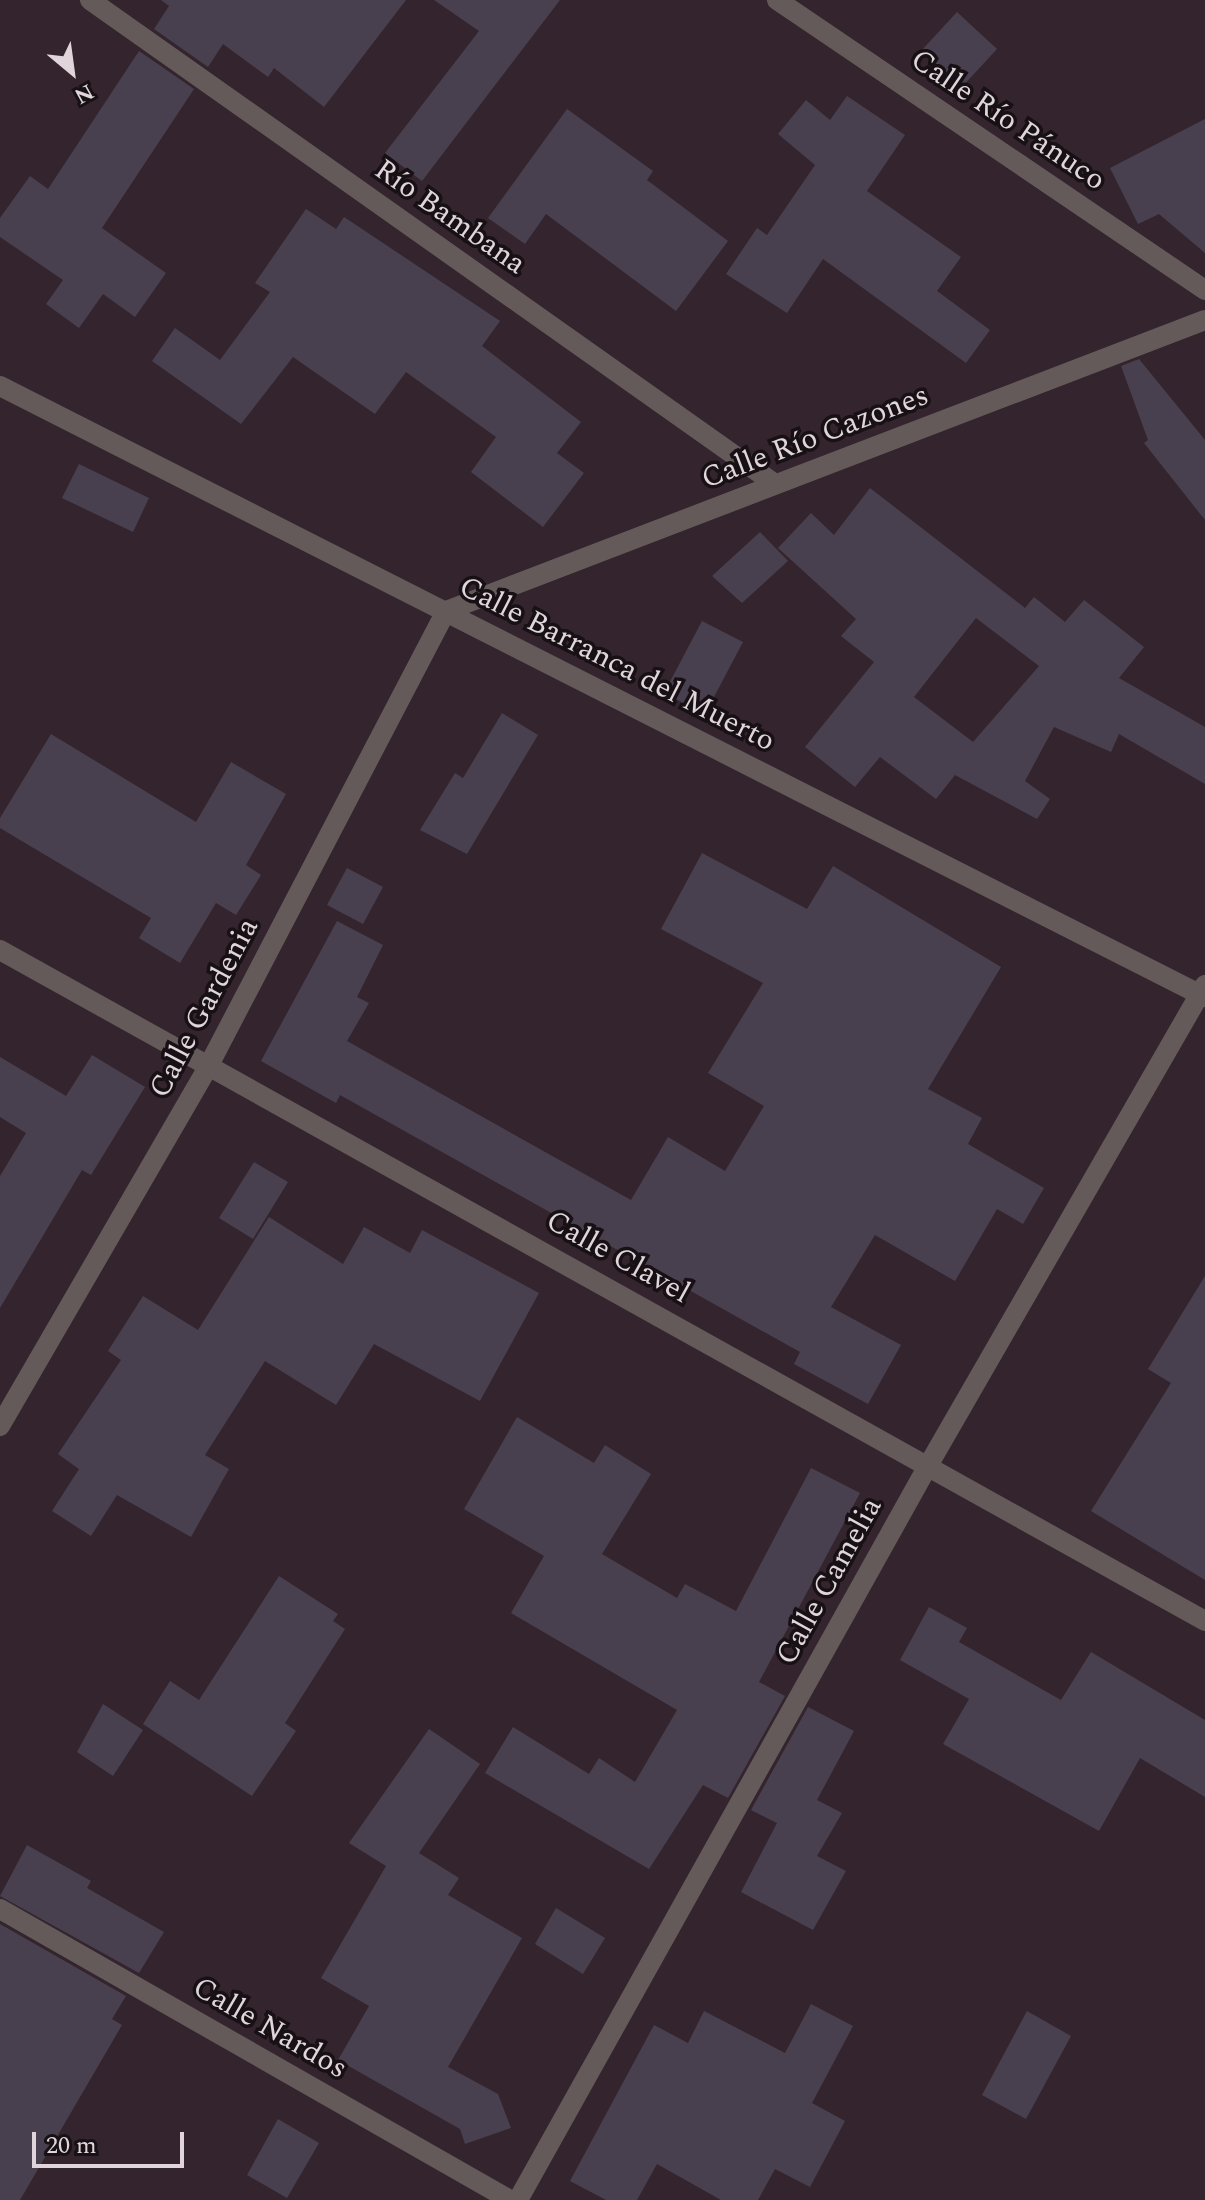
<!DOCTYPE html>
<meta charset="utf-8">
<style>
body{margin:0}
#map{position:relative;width:1205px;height:2200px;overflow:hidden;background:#34242d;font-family:Spectral,serif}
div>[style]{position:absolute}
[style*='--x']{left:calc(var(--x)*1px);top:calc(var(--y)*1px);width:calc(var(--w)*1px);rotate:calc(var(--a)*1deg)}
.building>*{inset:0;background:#49404f}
.street>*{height:20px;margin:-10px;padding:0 10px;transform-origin:10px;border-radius:10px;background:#645a5a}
span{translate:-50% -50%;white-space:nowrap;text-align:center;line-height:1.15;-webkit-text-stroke:7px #171014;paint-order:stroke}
.street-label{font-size:30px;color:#e0d5db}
.north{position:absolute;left:32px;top:32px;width:80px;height:80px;-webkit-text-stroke:6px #171014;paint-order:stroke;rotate:151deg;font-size:22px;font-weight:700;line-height:32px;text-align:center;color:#e0d5db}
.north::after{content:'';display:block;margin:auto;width:28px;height:36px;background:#e0d5db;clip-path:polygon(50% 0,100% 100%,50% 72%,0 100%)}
.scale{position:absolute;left:32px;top:2132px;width:152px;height:36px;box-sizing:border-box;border:4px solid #e0d5db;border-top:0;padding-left:10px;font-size:24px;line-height:28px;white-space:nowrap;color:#e0d5db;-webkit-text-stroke:6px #171014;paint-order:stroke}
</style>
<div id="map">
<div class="building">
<i style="clip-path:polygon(161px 0,406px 0,324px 107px,274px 68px,268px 77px,223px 44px,208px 67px,154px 29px,169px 6px)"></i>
<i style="clip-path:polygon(434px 0,560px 0,422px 181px,385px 153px,479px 31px)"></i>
<i style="clip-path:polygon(957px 12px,997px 49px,961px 88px,921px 51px)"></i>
<i style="clip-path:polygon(139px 51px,194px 89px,102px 228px,166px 273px,135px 317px,103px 294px,79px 328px,46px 304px,63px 280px,0 237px,0 218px,30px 176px,48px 189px)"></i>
<i style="clip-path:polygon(847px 96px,905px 135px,867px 191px,961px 257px,937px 291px,990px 330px,966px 363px,823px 259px,787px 313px,726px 274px,757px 228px,767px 235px,815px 165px,778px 134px,806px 100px,830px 120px)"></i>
<i style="clip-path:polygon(567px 109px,653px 171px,647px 180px,728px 241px,676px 311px,546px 214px,525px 244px,488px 218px)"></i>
<i style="clip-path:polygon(1205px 119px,1205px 253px,1159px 214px,1138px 224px,1110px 168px)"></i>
<i style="clip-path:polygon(306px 209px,336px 229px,344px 217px,500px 321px,482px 346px,581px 422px,557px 453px,584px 473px,543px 527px,471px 472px,496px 437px,406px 372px,375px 414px,293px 357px,241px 424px,152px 361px,175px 328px,220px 360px,270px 292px,255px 283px)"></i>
<i style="clip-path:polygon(1139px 359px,1205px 440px,1205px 520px,1144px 443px,1148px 440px,1121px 366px)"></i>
<i style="clip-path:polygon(79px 464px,149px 498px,133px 532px,62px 498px)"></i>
<i style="clip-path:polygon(evenodd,870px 488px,1025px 608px,1034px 597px,1065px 622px,1084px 600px,1144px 647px,1119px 678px,1205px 727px,1205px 784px,1119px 734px,1111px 752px,1054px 727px,1025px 781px,1050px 799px,1037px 819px,955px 775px,936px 799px,880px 757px,855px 787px,805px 747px,874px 662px,841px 636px,856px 619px,778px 548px,811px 513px,834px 535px,870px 488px,976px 618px,1039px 666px,973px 742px,914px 697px,976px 618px)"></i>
<i style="clip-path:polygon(760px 532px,788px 561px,742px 603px,712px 576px)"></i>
<i style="clip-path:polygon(702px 621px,743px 642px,705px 714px,664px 693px)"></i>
<i style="clip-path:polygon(502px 713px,538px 735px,467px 854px,420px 830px,455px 773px,463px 778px)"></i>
<i style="clip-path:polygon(51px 734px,196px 822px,231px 762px,286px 794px,246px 865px,261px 875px,236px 915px,216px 903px,180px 963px,139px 938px,151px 918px,0 828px,0 818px)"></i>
<i style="clip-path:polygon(702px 853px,807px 909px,833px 866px,1001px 967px,928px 1089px,982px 1118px,968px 1144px,1044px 1188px,1023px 1224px,997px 1209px,955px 1281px,875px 1235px,831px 1307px,901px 1345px,868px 1404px,794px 1364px,800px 1352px,340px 1095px,336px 1103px,261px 1061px,337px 921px,383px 945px,357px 997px,369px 1003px,347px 1041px,631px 1200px,668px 1137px,725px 1171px,764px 1106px,708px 1073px,763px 983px,661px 929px)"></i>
<i style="clip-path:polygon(347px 868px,383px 887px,363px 924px,327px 905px)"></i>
<i style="clip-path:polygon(92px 1055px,145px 1087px,91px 1175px,82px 1170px,0 1308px,0 1176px,26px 1133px,0 1117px,0 1057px,66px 1096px)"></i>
<i style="clip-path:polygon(254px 1162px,288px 1182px,253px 1239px,219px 1218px)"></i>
<i style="clip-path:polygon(269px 1217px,343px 1264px,364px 1227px,410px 1253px,422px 1230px,539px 1293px,480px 1401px,374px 1344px,336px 1405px,265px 1361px,205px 1455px,229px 1469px,191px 1537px,117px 1495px,91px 1536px,52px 1511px,79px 1469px,58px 1454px,121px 1360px,108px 1351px,143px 1296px,198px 1330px)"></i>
<i style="clip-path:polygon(1205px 1276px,1205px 1580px,1091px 1511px,1171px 1383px,1148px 1369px)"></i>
<i style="clip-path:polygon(517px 1417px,594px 1463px,605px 1445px,651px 1474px,602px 1554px,677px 1598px,685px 1584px,736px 1611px,811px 1468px,860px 1493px,759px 1682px,785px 1696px,728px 1798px,703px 1785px,649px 1869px,485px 1773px,513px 1727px,589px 1774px,599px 1758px,635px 1782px,677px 1710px,511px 1613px,544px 1556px,464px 1509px)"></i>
<i style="clip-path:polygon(279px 1576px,338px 1614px,333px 1621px,345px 1629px,285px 1723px,296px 1731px,252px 1796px,143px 1724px,170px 1681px,199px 1700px)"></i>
<i style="clip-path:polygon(929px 1607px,967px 1628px,959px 1642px,1061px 1700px,1091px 1652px,1205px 1720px,1205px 1797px,1140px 1758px,1099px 1831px,943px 1744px,969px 1699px,900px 1660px)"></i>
<i style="clip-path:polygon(103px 1704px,143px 1730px,113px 1776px,77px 1752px)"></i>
<i style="clip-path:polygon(808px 1707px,854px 1731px,817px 1800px,842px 1813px,817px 1856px,846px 1871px,813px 1930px,741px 1892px,777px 1823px,751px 1810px)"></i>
<i style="clip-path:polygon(429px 1729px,480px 1764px,419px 1853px,459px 1878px,448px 1895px,522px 1938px,448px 2067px,498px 2094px,511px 2128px,465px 2144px,460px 2129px,338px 2060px,369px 2006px,321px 1978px,386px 1866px,349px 1843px)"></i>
<i style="clip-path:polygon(27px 1845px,91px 1881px,87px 1888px,164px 1932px,139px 1973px,0 1896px)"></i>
<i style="clip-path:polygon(556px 1908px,605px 1938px,583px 1974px,535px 1944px)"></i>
<i style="clip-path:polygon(0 1924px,126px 1996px,112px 2019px,122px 2025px,20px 2200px,0 2200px)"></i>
<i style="clip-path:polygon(811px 2004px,853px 2026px,812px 2103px,845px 2121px,810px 2187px,775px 2169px,758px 2200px,721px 2200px,657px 2164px,637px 2200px,606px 2200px,570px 2181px,654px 2025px,688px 2043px,704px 2011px,785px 2053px)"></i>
<i style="clip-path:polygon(1027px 2011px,1071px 2036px,1026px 2119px,982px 2095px)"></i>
<i style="clip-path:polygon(278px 2119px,319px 2143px,287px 2198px,247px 2175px)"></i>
</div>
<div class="street">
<i style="--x:90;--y:0;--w:839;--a:35.24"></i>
<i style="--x:777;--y:0;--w:517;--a:34.12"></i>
<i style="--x:0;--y:386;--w:1351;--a:26.89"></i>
<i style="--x:0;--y:950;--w:1379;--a:29.11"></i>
<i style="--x:0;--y:1426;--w:417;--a:-59.9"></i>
<i style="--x:209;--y:1065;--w:512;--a:-62.43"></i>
<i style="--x:446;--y:611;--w:813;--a:-20.98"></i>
<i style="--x:0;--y:1909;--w:587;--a:29.71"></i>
<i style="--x:518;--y:2200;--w:843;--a:-60.82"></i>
<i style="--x:929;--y:1464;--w:553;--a:-60.05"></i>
</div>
<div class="street-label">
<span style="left:1008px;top:120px;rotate:34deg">Calle Río Pánuco</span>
<span style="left:450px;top:217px;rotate:35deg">Río Bambana</span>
<span style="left:815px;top:437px;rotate:-21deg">Calle Río Cazones</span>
<span style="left:617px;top:664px;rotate:27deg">Calle Barranca del Muerto</span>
<span style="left:204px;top:1008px;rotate:-62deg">Calle Gardenia</span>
<span style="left:618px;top:1257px;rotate:29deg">Calle Clavel</span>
<span style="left:829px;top:1581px;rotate:-61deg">Calle Camelia</span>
<span style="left:270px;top:2028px;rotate:30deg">Calle Nardos</span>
</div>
<div class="north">N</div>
<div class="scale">20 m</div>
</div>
